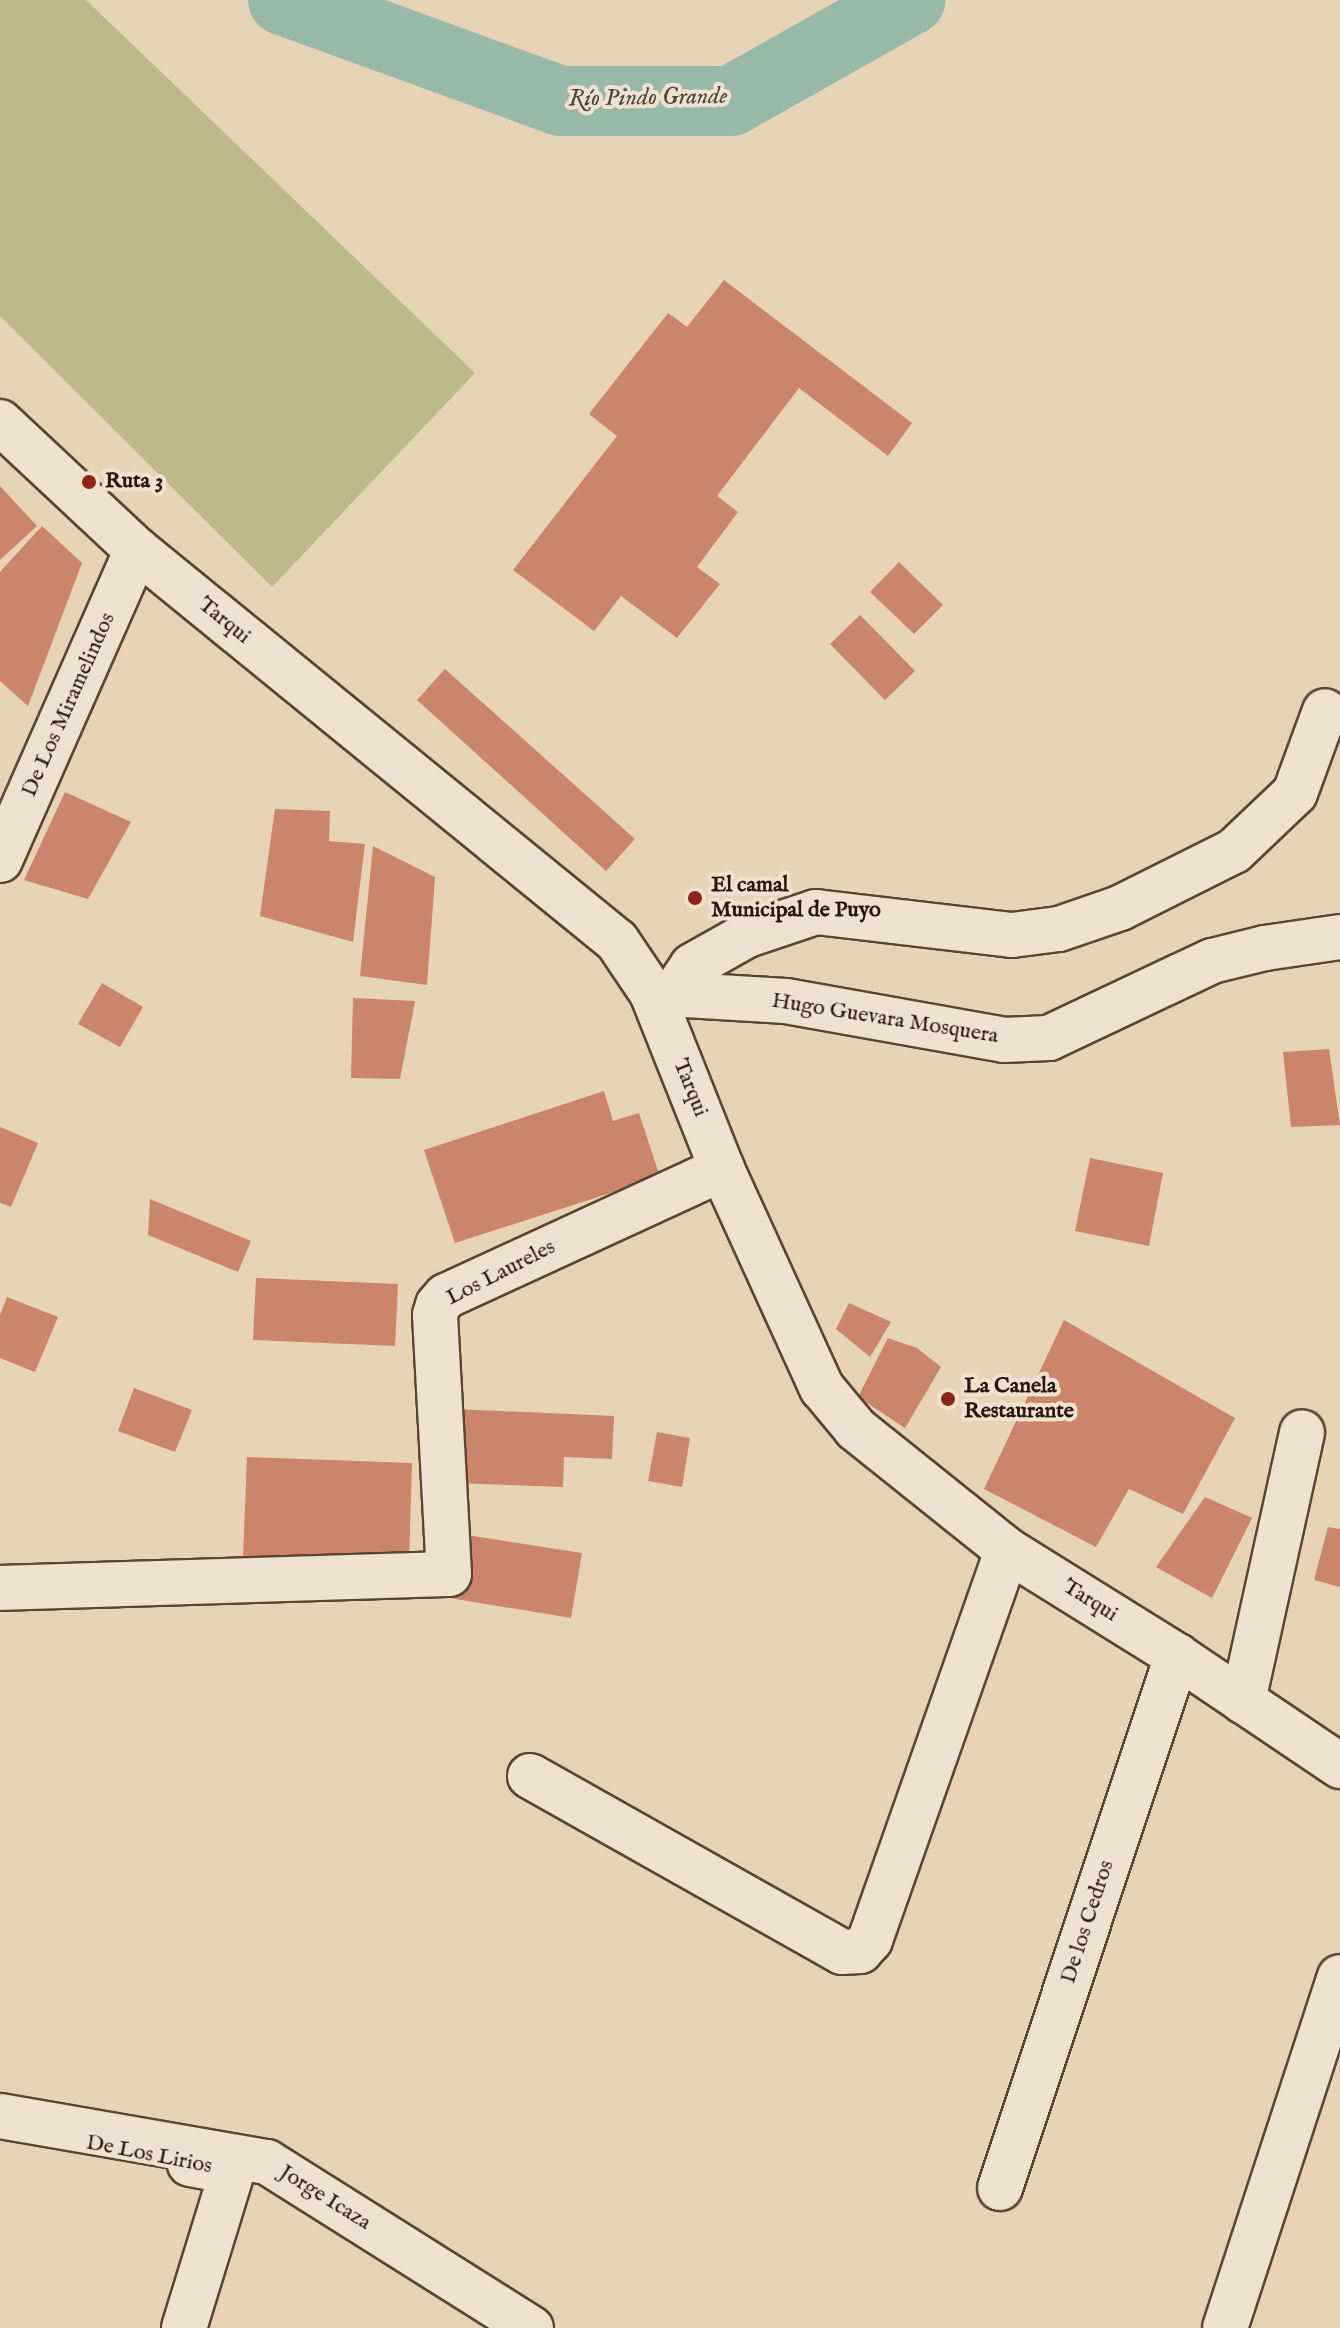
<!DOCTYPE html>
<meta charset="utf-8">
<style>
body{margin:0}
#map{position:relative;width:1340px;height:2328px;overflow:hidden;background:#e7d3b6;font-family:"IM FELL English",serif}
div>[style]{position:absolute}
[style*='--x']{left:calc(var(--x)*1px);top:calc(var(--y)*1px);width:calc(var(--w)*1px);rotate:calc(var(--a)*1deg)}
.green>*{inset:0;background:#bdba89}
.river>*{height:70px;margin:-35px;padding:0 35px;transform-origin:35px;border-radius:35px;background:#98b9a8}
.building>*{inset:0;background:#cb856a}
.roads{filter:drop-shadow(2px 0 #5b4535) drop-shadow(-2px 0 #5b4535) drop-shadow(0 2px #5b4535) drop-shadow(0 -2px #5b4535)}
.minor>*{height:44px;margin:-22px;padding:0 22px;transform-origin:22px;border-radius:22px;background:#efe2d0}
.dots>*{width:22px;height:22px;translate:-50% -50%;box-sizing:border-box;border:4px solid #efe2d0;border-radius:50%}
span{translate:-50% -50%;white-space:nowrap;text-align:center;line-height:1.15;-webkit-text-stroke:8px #efe2d0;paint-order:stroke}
.poi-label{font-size:22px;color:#2c160a;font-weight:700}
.left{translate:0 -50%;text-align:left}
.street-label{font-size:22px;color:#2c160a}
.water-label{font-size:24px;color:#4c4739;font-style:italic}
</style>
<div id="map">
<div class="green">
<i style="clip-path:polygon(0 0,86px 0,475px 373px,272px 587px,0 316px)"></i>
</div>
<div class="river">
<i style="--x:283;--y:0;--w:295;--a:20"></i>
<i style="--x:560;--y:101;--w:171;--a:0"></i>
<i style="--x:731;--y:101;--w:206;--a:-29.4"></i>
</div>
<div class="building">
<i style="clip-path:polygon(724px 280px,912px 423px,888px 456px,799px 388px,717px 496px,738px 512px,697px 567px,720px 584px,677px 638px,621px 596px,594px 631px,513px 570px,617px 436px,589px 414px,668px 313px,687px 327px)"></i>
<i style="clip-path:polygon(0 486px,37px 526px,0 560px)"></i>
<i style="clip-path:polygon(42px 526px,82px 563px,28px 706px,0 681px,0 572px)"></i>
<i style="clip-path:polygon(899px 562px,943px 605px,914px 634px,870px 592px)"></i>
<i style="clip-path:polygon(860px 615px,915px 671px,885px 700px,830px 644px)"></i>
<i style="clip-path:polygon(445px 669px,635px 839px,606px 871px,417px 700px)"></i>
<i style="clip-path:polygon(65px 792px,131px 822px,88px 899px,24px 880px)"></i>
<i style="clip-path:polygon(275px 809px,330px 811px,329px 841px,365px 844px,353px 942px,260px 916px)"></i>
<i style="clip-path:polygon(373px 846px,435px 877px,427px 985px,360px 976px)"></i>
<i style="clip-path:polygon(102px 983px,143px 1007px,120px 1047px,78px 1024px)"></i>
<i style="clip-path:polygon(353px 998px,415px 1001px,400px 1079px,351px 1078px)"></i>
<i style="clip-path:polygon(1329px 1049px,1340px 1125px,1291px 1127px,1283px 1052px)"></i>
<i style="clip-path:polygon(604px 1091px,613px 1121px,639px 1113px,660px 1177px,455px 1243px,424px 1150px)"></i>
<i style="clip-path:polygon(0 1127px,38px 1143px,11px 1207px,0 1203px)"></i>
<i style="clip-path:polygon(1090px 1158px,1163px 1173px,1149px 1246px,1075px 1231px)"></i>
<i style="clip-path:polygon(150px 1199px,251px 1241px,238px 1272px,148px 1235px)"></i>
<i style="clip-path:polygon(256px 1278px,398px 1284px,395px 1346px,253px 1340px)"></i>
<i style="clip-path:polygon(7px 1297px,58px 1317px,35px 1372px,0 1358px,0 1315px)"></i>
<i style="clip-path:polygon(849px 1303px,891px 1322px,870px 1357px,836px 1329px)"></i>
<i style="clip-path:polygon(1064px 1320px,1235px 1418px,1183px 1514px,1129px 1489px,1096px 1547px,984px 1489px)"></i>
<i style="clip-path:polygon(888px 1338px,917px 1348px,941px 1367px,905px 1428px,858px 1397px)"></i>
<i style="clip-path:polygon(134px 1388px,192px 1410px,175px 1452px,118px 1431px)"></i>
<i style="clip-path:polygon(455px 1409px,614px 1416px,612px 1459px,564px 1457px,563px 1487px,451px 1483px)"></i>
<i style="clip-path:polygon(657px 1432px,690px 1438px,682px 1487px,648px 1481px)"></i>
<i style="clip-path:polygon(247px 1457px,412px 1463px,409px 1563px,243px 1557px)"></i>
<i style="clip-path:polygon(1205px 1497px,1252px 1518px,1212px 1598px,1156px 1567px)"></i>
<i style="clip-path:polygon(1328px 1527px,1340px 1529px,1340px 1587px,1314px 1580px)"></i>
<i style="clip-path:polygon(460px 1534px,582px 1553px,571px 1618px,450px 1598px)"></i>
</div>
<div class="roads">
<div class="minor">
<i style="--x:0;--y:422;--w:187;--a:43.1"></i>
<i style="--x:137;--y:550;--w:619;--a:39.17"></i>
<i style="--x:617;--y:941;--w:63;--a:56.1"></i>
<i style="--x:652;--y:993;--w:189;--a:68.3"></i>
<i style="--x:722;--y:1169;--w:241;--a:65.5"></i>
<i style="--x:822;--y:1388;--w:53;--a:50.3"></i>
<i style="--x:856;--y:1429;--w:193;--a:38.7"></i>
<i style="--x:1007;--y:1550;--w:200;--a:31.9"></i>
<i style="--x:1177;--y:1656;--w:197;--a:34"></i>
<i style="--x:0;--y:860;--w:339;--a:-66.2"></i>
<i style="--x:652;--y:993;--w:134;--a:3.4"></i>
<i style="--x:786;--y:1001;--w:221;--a:10.1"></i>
<i style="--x:1004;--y:1040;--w:45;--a:-2.5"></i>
<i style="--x:1049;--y:1038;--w:180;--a:-25.3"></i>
<i style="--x:1212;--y:961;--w:55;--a:-13.8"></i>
<i style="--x:1265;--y:948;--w:76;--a:-8.3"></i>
<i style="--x:674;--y:993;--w:32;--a:-56"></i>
<i style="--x:692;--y:966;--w:63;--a:-29.4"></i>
<i style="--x:747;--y:935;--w:73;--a:-18.4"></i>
<i style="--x:816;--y:912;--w:197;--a:6.7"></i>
<i style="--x:1012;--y:935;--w:47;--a:-7.3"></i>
<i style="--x:1059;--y:929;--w:65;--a:-19"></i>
<i style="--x:1120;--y:908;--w:127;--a:-26.6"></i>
<i style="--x:1234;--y:851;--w:84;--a:-43.6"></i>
<i style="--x:1295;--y:793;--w:87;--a:-69.9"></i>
<i style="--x:0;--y:1588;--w:449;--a:-1.8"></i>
<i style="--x:449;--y:1574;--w:259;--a:-93.1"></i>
<i style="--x:435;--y:1315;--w:10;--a:-73"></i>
<i style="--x:438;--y:1305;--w:12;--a:-48"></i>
<i style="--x:446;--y:1296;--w:304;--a:-24.7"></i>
<i style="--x:1243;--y:1701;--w:275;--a:-77.6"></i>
<i style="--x:530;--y:1776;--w:358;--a:29.4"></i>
<i style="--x:842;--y:1952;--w:18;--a:-3"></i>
<i style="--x:860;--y:1951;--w:15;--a:-48"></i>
<i style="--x:870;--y:1940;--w:413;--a:-70.6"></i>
<i style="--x:0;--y:2116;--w:271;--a:9.8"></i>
<i style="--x:267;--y:2162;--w:312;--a:32.2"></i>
<i style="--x:1000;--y:2188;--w:561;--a:-71.6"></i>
<i style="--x:184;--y:2328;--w:163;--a:-72.9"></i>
<i style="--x:232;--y:2172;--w:43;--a:-169.2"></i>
<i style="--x:1225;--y:2328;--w:369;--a:-71.9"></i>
</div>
</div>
<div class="dots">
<i style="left:89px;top:482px;background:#8f2418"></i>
<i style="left:695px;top:898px;background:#8f2418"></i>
<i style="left:948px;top:1399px;background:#8f2418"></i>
</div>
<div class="poi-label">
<span class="left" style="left:105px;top:482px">Ruta 3</span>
<span class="left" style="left:711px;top:898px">El camal<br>Municipal de Puyo</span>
<span class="left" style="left:964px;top:1399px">La Canela<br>Restaurante</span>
</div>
<div class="street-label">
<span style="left:224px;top:621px;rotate:39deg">Tarqui</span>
<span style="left:69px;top:705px;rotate:-66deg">De Los Miramelindos</span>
<span style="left:885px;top:1019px;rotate:9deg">Hugo Guevara Mosquera</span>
<span style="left:690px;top:1088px;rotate:68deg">Tarqui</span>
<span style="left:501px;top:1273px;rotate:-27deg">Los Laureles</span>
<span style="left:1090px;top:1601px;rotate:32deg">Tarqui</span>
<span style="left:1088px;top:1922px;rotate:-72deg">De los Cedros</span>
<span style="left:149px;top:2155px;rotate:11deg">De Los Lirios</span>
<span style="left:325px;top:2198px;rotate:32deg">Jorge Icaza</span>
</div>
<div class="water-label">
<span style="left:648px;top:98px;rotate:-1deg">Río Pindo Grande</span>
</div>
</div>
